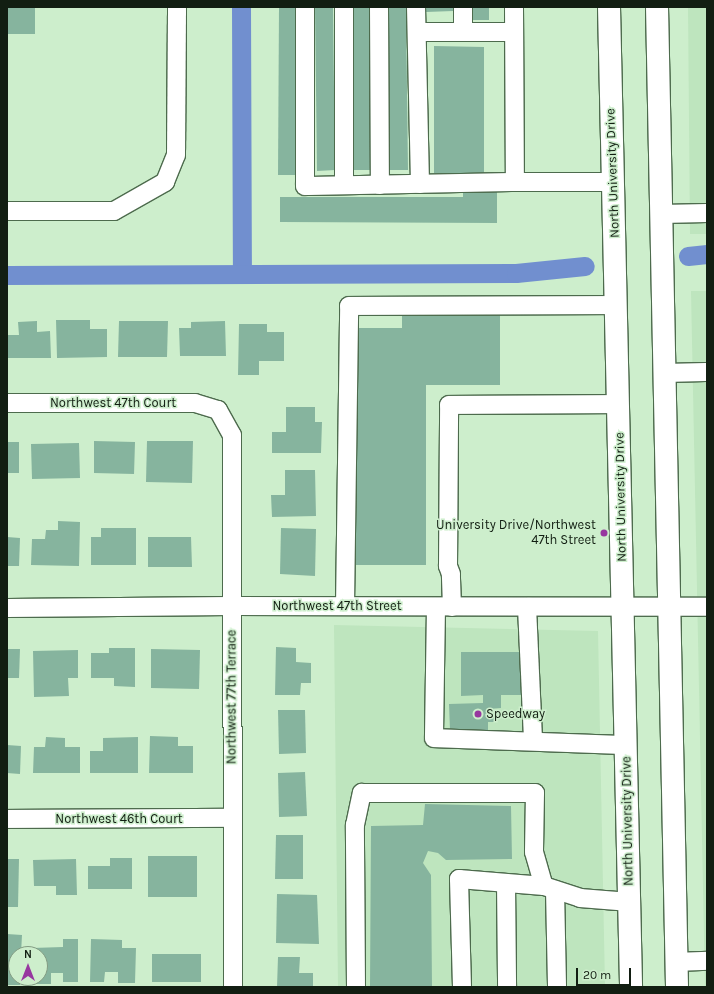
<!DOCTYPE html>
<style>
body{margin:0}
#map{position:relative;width:714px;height:994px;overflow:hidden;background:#cdeecc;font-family:Karla,sans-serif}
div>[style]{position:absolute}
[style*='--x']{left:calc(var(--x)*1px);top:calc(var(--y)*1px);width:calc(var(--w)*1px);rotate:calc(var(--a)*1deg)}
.built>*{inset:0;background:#bee5be}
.canal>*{height:19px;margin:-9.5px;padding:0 9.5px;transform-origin:9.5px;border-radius:9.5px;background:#718fcf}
.building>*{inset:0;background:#86b49e}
.roads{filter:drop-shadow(1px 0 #4d6b4d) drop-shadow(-1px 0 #4d6b4d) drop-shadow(0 1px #4d6b4d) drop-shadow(0 -1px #4d6b4d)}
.minor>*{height:18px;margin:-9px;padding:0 9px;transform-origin:9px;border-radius:9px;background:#fff}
.major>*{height:22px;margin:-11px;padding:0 11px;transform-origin:11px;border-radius:11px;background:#fff}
.dots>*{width:11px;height:11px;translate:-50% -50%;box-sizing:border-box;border:2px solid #cdeecc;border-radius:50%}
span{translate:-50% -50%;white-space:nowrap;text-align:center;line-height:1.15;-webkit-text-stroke:3px #cdeecc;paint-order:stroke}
.street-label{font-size:13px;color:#121e12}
.poi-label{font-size:13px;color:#121e12}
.right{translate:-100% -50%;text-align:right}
.left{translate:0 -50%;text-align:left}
.frame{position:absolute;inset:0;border:8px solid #121e12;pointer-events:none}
.north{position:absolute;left:8px;top:946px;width:40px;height:40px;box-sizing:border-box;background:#cdeecc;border:1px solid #829b82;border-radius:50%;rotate:0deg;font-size:11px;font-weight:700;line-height:16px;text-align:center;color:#121e12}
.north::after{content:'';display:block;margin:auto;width:14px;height:18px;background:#97379f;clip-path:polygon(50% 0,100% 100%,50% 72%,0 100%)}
.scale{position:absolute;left:576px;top:968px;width:55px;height:18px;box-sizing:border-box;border:2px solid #121e12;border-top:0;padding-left:5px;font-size:12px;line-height:14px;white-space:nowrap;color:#121e12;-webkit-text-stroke:3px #cdeecc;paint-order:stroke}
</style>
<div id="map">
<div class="built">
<i style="clip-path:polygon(688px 7px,707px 7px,707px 234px,690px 234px)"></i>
<i style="clip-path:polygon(691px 291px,707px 291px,707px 987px,705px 987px)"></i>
<i style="clip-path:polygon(334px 625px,598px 631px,605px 987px,338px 987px)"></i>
</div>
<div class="canal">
<i style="--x:241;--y:7;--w:267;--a:89.8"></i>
<i style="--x:688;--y:256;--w:19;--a:-6"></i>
<i style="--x:7;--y:275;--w:509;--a:-0.23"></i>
<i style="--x:516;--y:273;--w:69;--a:-5.8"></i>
</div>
<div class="building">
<i style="clip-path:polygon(7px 7px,35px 7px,35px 34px,7px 34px)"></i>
<i style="clip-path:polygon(279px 7px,296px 7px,296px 175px,278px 175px)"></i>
<i style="clip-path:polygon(315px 7px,333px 7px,335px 170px,317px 171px)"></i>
<i style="clip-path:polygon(352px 7px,369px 7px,371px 170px,353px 170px)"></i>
<i style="clip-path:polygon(388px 7px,406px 7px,408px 170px,390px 170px)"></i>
<i style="clip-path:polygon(426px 7px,453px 7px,453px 11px,426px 12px)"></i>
<i style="clip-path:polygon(472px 7px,489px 7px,489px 20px,472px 20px)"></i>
<i style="clip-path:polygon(434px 46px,484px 47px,484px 173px,434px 173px)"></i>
<i style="clip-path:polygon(463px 192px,497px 192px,497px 223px,280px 222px,280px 197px,463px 197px)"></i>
<i style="clip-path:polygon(402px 313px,500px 313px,500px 385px,426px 385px,426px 565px,356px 565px,356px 328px,402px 328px)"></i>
<i style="clip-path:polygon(56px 320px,90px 320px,90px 329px,107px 329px,107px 357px,57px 358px)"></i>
<i style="clip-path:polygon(37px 321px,37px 332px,50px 331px,51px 358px,7px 358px,7px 335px,19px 335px,18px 322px)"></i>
<i style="clip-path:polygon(119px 321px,168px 321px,167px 357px,118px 357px)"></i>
<i style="clip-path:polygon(225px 321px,226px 356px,180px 356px,179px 328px,191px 328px,191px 322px)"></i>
<i style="clip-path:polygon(239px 324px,267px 324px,267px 332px,284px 332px,284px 361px,259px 361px,259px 375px,238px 375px)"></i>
<i style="clip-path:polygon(286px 407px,315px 407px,315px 422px,322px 422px,321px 453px,272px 453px,272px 432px,286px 432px)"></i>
<i style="clip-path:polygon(94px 441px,135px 442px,134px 474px,94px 473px)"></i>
<i style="clip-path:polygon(147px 441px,193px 441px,192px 483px,146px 482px)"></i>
<i style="clip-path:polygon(7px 442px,19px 442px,19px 473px,7px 473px)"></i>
<i style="clip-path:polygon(79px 443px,80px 478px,32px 479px,31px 444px)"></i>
<i style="clip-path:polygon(285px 470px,315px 470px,316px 516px,272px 517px,271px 495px,285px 495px)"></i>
<i style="clip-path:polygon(58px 521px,80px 522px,79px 566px,31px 565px,32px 539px,45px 539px,46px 530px,58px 530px)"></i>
<i style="clip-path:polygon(101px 528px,136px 528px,136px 565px,91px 565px,91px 537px,101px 537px)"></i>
<i style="clip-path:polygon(281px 528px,316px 529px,315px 576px,280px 574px)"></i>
<i style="clip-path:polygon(7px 537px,20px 538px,19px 566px,7px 566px)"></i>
<i style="clip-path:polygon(148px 537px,191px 537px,192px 567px,148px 567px)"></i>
<i style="clip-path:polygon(276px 647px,296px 648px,296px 662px,311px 663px,311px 683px,301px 683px,300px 695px,275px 695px)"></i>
<i style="clip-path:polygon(109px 648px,135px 648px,135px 687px,114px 686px,114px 678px,91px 678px,91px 653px,109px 653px)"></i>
<i style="clip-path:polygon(7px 649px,20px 649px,19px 678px,7px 678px)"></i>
<i style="clip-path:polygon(151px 649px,200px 650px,199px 689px,151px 688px)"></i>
<i style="clip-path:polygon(78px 650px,78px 678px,68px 678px,69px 696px,34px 697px,33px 651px)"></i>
<i style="clip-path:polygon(461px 652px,521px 652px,522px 695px,501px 695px,501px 708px,488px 709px,488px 711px,497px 711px,497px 722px,488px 722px,488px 730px,450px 730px,449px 704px,483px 703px,483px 695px,461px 696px)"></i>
<i style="clip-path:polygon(278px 710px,305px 710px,306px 753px,279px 754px)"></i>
<i style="clip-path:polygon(150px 736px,178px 737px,178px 746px,193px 746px,193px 773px,149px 773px)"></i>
<i style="clip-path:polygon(46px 737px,65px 738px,65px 747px,80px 747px,80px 773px,33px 773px,34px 747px,45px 747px)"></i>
<i style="clip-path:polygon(138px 737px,138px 773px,90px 773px,90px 751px,103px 751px,103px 738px)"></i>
<i style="clip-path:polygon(7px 745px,21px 746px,20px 774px,7px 773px)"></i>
<i style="clip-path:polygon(305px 772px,307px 816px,279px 817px,278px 773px)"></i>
<i style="clip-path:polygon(425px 804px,511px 806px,512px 859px,446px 860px,438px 853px,428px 851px,423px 863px,431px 875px,432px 987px,370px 987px,371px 826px,423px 825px)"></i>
<i style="clip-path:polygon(276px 835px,303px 835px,303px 879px,275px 879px)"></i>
<i style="clip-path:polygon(148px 856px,197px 856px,197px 897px,148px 897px)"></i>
<i style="clip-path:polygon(110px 858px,132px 858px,132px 889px,88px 889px,88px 866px,110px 866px)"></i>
<i style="clip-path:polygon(7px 859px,19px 859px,18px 907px,7px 907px)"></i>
<i style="clip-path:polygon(76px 859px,77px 895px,56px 895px,56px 886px,34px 886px,33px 860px)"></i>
<i style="clip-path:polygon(277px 894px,317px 895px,319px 944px,276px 943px)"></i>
<i style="clip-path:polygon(7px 934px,22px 935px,21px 954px,16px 954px,16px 978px,21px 978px,20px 985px,7px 985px)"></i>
<i style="clip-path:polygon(63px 939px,78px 939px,78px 982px,63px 982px,63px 973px,51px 973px,51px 984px,32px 984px,32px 978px,40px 978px,40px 954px,32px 954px,32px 948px,63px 947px)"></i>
<i style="clip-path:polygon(91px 939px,122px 940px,122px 948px,136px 948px,135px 983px,118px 983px,118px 972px,105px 972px,104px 982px,90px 982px)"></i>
<i style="clip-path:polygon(152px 954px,201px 954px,201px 982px,152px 982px)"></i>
<i style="clip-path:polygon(278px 957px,300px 957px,299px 973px,313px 973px,313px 987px,277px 987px)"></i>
</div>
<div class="roads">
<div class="minor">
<i style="--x:305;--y:7;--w:179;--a:90"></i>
<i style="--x:305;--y:186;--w:210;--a:-1.1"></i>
<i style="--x:344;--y:7;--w:178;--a:90"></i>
<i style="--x:379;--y:7;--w:178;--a:89.7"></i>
<i style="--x:416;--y:7;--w:177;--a:88.7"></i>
<i style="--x:463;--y:7;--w:25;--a:90"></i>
<i style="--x:463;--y:32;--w:51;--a:0"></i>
<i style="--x:514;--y:7;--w:175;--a:89.7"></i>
<i style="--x:515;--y:182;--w:98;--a:0"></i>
<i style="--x:417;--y:32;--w:46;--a:0"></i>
<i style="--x:7;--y:211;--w:107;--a:0"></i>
<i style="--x:114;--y:211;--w:59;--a:-29.6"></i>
<i style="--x:165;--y:182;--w:29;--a:-68"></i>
<i style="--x:176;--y:155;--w:148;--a:-89.6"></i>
<i style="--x:661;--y:214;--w:46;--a:-1.2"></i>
<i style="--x:663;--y:373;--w:44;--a:-1.3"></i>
<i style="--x:7;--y:403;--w:188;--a:0"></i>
<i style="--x:195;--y:403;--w:24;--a:17"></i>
<i style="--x:218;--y:410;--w:29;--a:61"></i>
<i style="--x:232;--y:435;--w:552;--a:89.9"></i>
<i style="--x:345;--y:606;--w:300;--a:-89.2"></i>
<i style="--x:349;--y:306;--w:267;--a:-0.2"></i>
<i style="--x:436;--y:607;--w:131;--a:90.9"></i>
<i style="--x:434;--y:738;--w:193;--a:2.1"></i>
<i style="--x:452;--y:607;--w:33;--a:-92"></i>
<i style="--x:451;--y:574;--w:9;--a:-111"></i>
<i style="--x:448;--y:566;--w:161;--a:-89.6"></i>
<i style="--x:449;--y:405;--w:170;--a:-0.3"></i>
<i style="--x:527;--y:607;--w:134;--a:87.4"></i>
<i style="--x:7;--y:608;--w:224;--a:-0.5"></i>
<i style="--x:231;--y:606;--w:476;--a:0.1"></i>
<i style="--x:7;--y:819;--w:225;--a:-0.3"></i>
<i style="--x:506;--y:883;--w:104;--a:89.4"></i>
<i style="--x:555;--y:890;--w:97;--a:88.8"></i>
<i style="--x:676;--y:962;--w:31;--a:-2"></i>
<i style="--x:356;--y:987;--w:162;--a:-90.4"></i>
<i style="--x:355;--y:825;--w:33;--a:-78"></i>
<i style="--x:362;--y:793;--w:173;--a:0"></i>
<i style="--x:535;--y:793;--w:59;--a:91"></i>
<i style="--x:534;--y:852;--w:35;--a:74"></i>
<i style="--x:462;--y:987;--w:108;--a:-91.6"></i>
<i style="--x:459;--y:879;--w:85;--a:4.7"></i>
<i style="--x:544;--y:886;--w:38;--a:18"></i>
<i style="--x:580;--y:898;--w:50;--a:4.6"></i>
</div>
<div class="major">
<i style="--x:609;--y:7;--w:980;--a:88.71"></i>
<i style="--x:657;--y:7;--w:980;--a:88.83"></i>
</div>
</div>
<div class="dots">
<i style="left:604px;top:533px;background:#97379f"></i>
<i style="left:478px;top:714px;background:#97379f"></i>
</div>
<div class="street-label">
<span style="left:613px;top:173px;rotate:-92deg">North University Drive</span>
<span style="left:113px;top:403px">Northwest 47th Court</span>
<span style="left:621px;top:497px;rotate:-91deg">North University Drive</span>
<span style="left:337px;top:606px">Northwest 47th Street</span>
<span style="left:232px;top:697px;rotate:-90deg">Northwest 77th Terrace</span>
<span style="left:119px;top:819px">Northwest 46th Court</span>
<span style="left:628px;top:821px;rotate:-91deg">North University Drive</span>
</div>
<div class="poi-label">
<span class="right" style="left:596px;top:533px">University Drive/Northwest<br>47th Street</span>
<span class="left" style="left:486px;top:714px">Speedway</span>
</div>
<div class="frame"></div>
<div class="north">N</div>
<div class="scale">20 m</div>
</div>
